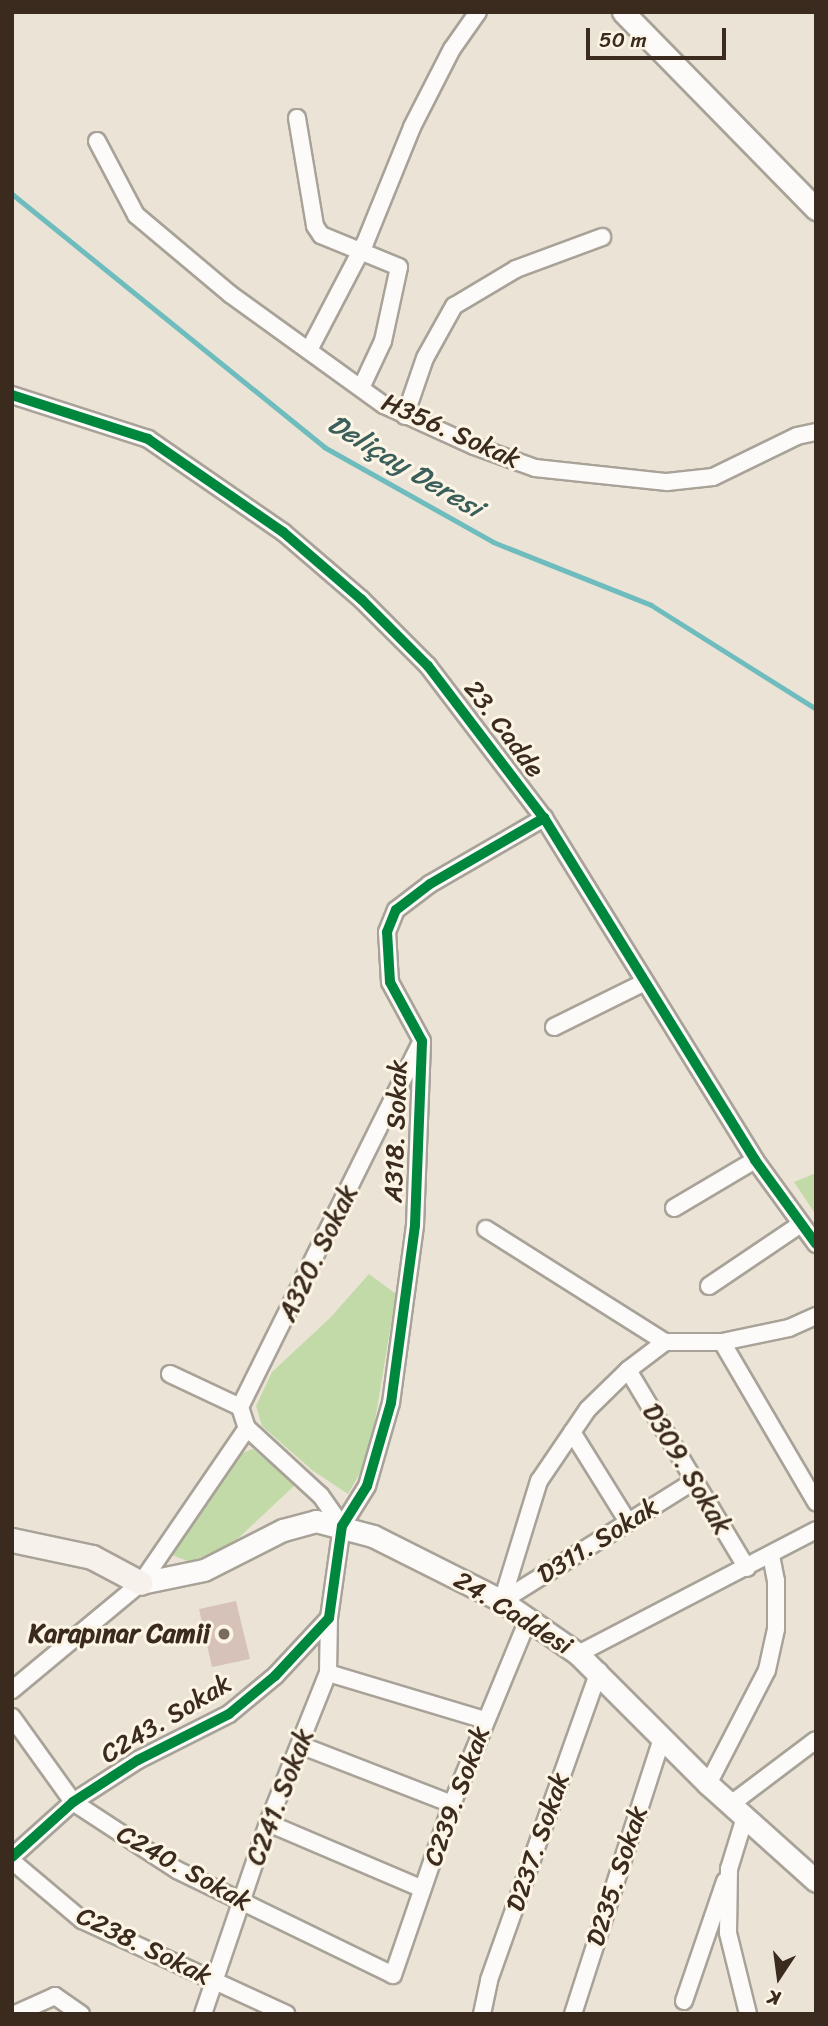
<!DOCTYPE html>
<meta charset="utf-8">
<style>
body{margin:0}
#map{position:relative;width:828px;height:2026px;overflow:hidden;background:#ebe4d6;font-family:Sriracha,sans-serif}
div>[style]{position:absolute}
[style*='--x']{left:calc(var(--x)*1px);top:calc(var(--y)*1px);width:calc(var(--w)*1px);rotate:calc(var(--a)*1deg)}
.green>*{inset:0;background:#c2daa7}
.stream>*{height:5px;margin:-2.5px;padding:0 2.5px;transform-origin:2.5px;border-radius:2.5px;background:#6ebcbd}
.building>*{inset:0;background:#d6c2b9}
.roads{filter:drop-shadow(2px 0 #a8a298) drop-shadow(-2px 0 #a8a298) drop-shadow(0 2px #a8a298) drop-shadow(0 -2px #a8a298)}
.minor>*{height:16px;margin:-8px;padding:0 8px;transform-origin:8px;border-radius:8px;background:#fcfbf9}
.tertiary>*{height:21px;margin:-10.5px;padding:0 10.5px;transform-origin:10.5px;border-radius:10.5px;background:#fcfbf9}
.secondary>*{height:23px;margin:-11.5px;padding:0 11.5px;transform-origin:11.5px;border-radius:11.5px;background:#f6f2eb}
.cycleway>*{height:10px;margin:-5px;padding:0 5px;transform-origin:5px;border-radius:5px;background:#00873e}
.dots>*{width:19px;height:19px;translate:-50% -50%;box-sizing:border-box;border:4px solid #fcf5e5;border-radius:50%}
span{translate:-50% -50%;white-space:nowrap;text-align:center;line-height:1.15;-webkit-text-stroke:6px #fcf5e5;paint-order:stroke}
.street-label{font-size:26px;color:#3b2a1e}
.poi-label{font-size:26px;color:#3b2a1e;font-weight:700}
.right{translate:-100% -50%;text-align:right}
.water-label{font-size:28px;color:#3a5e59;font-style:italic}
.frame{position:absolute;inset:0;border:14px solid #3b2a1e;pointer-events:none}
.north{position:absolute;left:744px;top:1942px;width:70px;height:70px;-webkit-text-stroke:5px #fcf5e5;paint-order:stroke;rotate:193deg;font-size:19px;font-weight:700;line-height:28px;text-align:center;color:#3b2a1e}
.north::after{content:'';display:block;margin:auto;width:24px;height:32px;background:#3b2a1e;clip-path:polygon(50% 0,100% 100%,50% 72%,0 100%)}
.scale{position:absolute;left:586px;top:28px;width:140px;height:32px;box-sizing:border-box;border:4px solid #3b2a1e;border-top:0;padding-left:9px;font-size:21px;line-height:24px;white-space:nowrap;color:#3b2a1e;-webkit-text-stroke:5px #fcf5e5;paint-order:stroke}
</style>
<div id="map">
<div class="green">
<i style="clip-path:polygon(816px 1173px,816px 1215px,794px 1182px)"></i>
<i style="clip-path:polygon(369px 1274px,396px 1294px,369px 1457px,348px 1494px,312px 1470px,262px 1426px,256px 1406px,272px 1372px,330px 1318px)"></i>
<i style="clip-path:polygon(253px 1449px,295px 1485px,232px 1544px,190px 1562px,172px 1555px,187px 1527px,242px 1453px)"></i>
</div>
<div class="stream">
<i style="--x:12;--y:194;--w:402;--a:39"></i>
<i style="--x:324;--y:447;--w:194;--a:29.3"></i>
<i style="--x:493;--y:542;--w:170;--a:21.7"></i>
<i style="--x:651;--y:605;--w:195;--a:32.2"></i>
</div>
<div class="building">
<i style="clip-path:polygon(236px 1601px,250px 1659px,212px 1667px,199px 1609px)"></i>
</div>
<div class="roads">
<div class="minor">
<i style="--x:297;--y:118;--w:109;--a:80.5"></i>
<i style="--x:315;--y:226;--w:11;--a:56"></i>
<i style="--x:321;--y:235;--w:84;--a:22.3"></i>
<i style="--x:399;--y:267;--w:76;--a:102.2"></i>
<i style="--x:383;--y:341;--w:52;--a:115.1"></i>
<i style="--x:97;--y:141;--w:84;--a:62.2"></i>
<i style="--x:136;--y:215;--w:123;--a:40"></i>
<i style="--x:230;--y:294;--w:190;--a:35.8"></i>
<i style="--x:384;--y:405;--w:99;--a:24.5"></i>
<i style="--x:474;--y:446;--w:65;--a:19.8"></i>
<i style="--x:535;--y:468;--w:133;--a:6.1"></i>
<i style="--x:667;--y:482;--w:46;--a:-6.2"></i>
<i style="--x:713;--y:477;--w:93;--a:-26"></i>
<i style="--x:797;--y:436;--w:19;--a:-12"></i>
<i style="--x:309;--y:350;--w:121;--a:-62.4"></i>
<i style="--x:365;--y:243;--w:125;--a:-67.9"></i>
<i style="--x:412;--y:127;--w:88;--a:-62.9"></i>
<i style="--x:452;--y:49;--w:45;--a:-54.9"></i>
<i style="--x:12;--y:395;--w:143;--a:17.9"></i>
<i style="--x:148;--y:439;--w:164;--a:34.6"></i>
<i style="--x:283;--y:532;--w:103;--a:40.7"></i>
<i style="--x:361;--y:599;--w:95;--a:45"></i>
<i style="--x:428;--y:666;--w:191;--a:52.7"></i>
<i style="--x:544;--y:818;--w:402;--a:58.3"></i>
<i style="--x:755;--y:1160;--w:104;--a:54"></i>
<i style="--x:405;--y:416;--w:61;--a:-71"></i>
<i style="--x:425;--y:358;--w:60;--a:-60.9"></i>
<i style="--x:454;--y:306;--w:72;--a:-30.8"></i>
<i style="--x:516;--y:269;--w:92;--a:-20.4"></i>
<i style="--x:554;--y:1027;--w:99;--a:-26.3"></i>
<i style="--x:674;--y:1208;--w:94;--a:-30.7"></i>
<i style="--x:486;--y:1229;--w:212;--a:32.3"></i>
<i style="--x:709;--y:1286;--w:111;--a:-34"></i>
<i style="--x:722;--y:1342;--w:186;--a:59.6"></i>
<i style="--x:628;--y:1370;--w:231;--a:59"></i>
<i style="--x:170;--y:1374;--w:77;--a:25.2"></i>
<i style="--x:240;--y:1407;--w:22;--a:72"></i>
<i style="--x:247;--y:1428;--w:100;--a:42.6"></i>
<i style="--x:321;--y:1496;--w:37;--a:55"></i>
<i style="--x:240;--y:1407;--w:403;--a:-63.6"></i>
<i style="--x:572;--y:1432;--w:106;--a:58.1"></i>
<i style="--x:502;--y:1601;--w:126;--a:-72.9"></i>
<i style="--x:539;--y:1481;--w:87;--a:-55.8"></i>
<i style="--x:588;--y:1409;--w:56;--a:-44.3"></i>
<i style="--x:628;--y:1370;--w:46;--a:-37.1"></i>
<i style="--x:665;--y:1342;--w:57;--a:0"></i>
<i style="--x:722;--y:1342;--w:68;--a:-11.8"></i>
<i style="--x:789;--y:1328;--w:30;--a:-24"></i>
<i style="--x:502;--y:1601;--w:226;--a:-32"></i>
<i style="--x:578;--y:1654;--w:268;--a:-27.5"></i>
<i style="--x:328;--y:1673;--w:164;--a:16.7"></i>
<i style="--x:12;--y:1690;--w:168;--a:-39.7"></i>
<i style="--x:141;--y:1583;--w:188;--a:-55.6"></i>
<i style="--x:12;--y:1717;--w:105;--a:54.3"></i>
<i style="--x:73;--y:1802;--w:124;--a:33.2"></i>
<i style="--x:177;--y:1870;--w:240;--a:25.9"></i>
<i style="--x:393;--y:1975;--w:181;--a:-71"></i>
<i style="--x:452;--y:1804;--w:199;--a:-67.6"></i>
<i style="--x:300;--y:1745;--w:163;--a:21.2"></i>
<i style="--x:708;--y:1784;--w:128;--a:-62.6"></i>
<i style="--x:767;--y:1670;--w:42;--a:-77.6"></i>
<i style="--x:776;--y:1629;--w:48;--a:-90"></i>
<i style="--x:776;--y:1581;--w:26;--a:-101"></i>
<i style="--x:731;--y:1804;--w:106;--a:-37"></i>
<i style="--x:745;--y:1817;--w:54;--a:107.1"></i>
<i style="--x:729;--y:1869;--w:64;--a:90.9"></i>
<i style="--x:728;--y:1933;--w:83;--a:76.1"></i>
<i style="--x:268;--y:1823;--w:168;--a:23.1"></i>
<i style="--x:12;--y:1857;--w:82;--a:-42"></i>
<i style="--x:73;--y:1802;--w:77;--a:-32.9"></i>
<i style="--x:138;--y:1760;--w:102;--a:-26.8"></i>
<i style="--x:229;--y:1714;--w:60;--a:-39.6"></i>
<i style="--x:275;--y:1676;--w:79;--a:-47"></i>
<i style="--x:329;--y:1618;--w:93;--a:-82"></i>
<i style="--x:342;--y:1526;--w:47;--a:-58"></i>
<i style="--x:367;--y:1486;--w:86;--a:-73.9"></i>
<i style="--x:391;--y:1403;--w:180;--a:-82.3"></i>
<i style="--x:415;--y:1225;--w:184;--a:-87.8"></i>
<i style="--x:422;--y:1041;--w:67;--a:-118.5"></i>
<i style="--x:390;--y:982;--w:50;--a:-93.4"></i>
<i style="--x:387;--y:932;--w:24;--a:-68"></i>
<i style="--x:396;--y:910;--w:43;--a:-37.4"></i>
<i style="--x:430;--y:884;--w:132;--a:-30.1"></i>
<i style="--x:12;--y:1861;--w:92;--a:40.1"></i>
<i style="--x:82;--y:1920;--w:225;--a:24.7"></i>
<i style="--x:684;--y:2001;--w:127;--a:-71.1"></i>
<i style="--x:15;--y:2014;--w:44;--a:-24.2"></i>
<i style="--x:55;--y:1996;--w:32;--a:35"></i>
<i style="--x:203;--y:2014;--w:202;--a:-71.2"></i>
<i style="--x:268;--y:1823;--w:162;--a:-68.2"></i>
<i style="--x:328;--y:1673;--w:55;--a:-89"></i>
<i style="--x:482;--y:2014;--w:35;--a:-78"></i>
<i style="--x:489;--y:1980;--w:328;--a:-70.4"></i>
<i style="--x:573;--y:2014;--w:290;--a:-72.1"></i>
</div>
<div class="tertiary">
<i style="--x:623;--y:12;--w:276;--a:45.6"></i>
<i style="--x:141;--y:1583;--w:64;--a:-11.7"></i>
<i style="--x:204;--y:1570;--w:89;--a:-26.9"></i>
<i style="--x:283;--y:1530;--w:34;--a:-15"></i>
<i style="--x:316;--y:1521;--w:59;--a:14.7"></i>
<i style="--x:373;--y:1536;--w:144;--a:26.7"></i>
<i style="--x:502;--y:1601;--w:93;--a:34.9"></i>
<i style="--x:578;--y:1654;--w:184;--a:45"></i>
<i style="--x:708;--y:1784;--w:145;--a:41.9"></i>
</div>
<div class="secondary">
<i style="--x:12;--y:1540;--w:82;--a:12"></i>
<i style="--x:92;--y:1557;--w:55;--a:28"></i>
</div>
</div>
<div class="cycleway">
<i style="--x:12;--y:395;--w:143;--a:17.9"></i>
<i style="--x:148;--y:439;--w:164;--a:34.6"></i>
<i style="--x:283;--y:532;--w:103;--a:40.7"></i>
<i style="--x:361;--y:599;--w:95;--a:45"></i>
<i style="--x:428;--y:666;--w:191;--a:52.7"></i>
<i style="--x:544;--y:818;--w:402;--a:58.3"></i>
<i style="--x:755;--y:1160;--w:104;--a:54"></i>
<i style="--x:12;--y:1857;--w:82;--a:-42"></i>
<i style="--x:73;--y:1802;--w:77;--a:-32.9"></i>
<i style="--x:138;--y:1760;--w:102;--a:-26.8"></i>
<i style="--x:229;--y:1714;--w:60;--a:-39.6"></i>
<i style="--x:275;--y:1676;--w:79;--a:-47"></i>
<i style="--x:329;--y:1618;--w:93;--a:-82"></i>
<i style="--x:342;--y:1526;--w:47;--a:-58"></i>
<i style="--x:367;--y:1486;--w:86;--a:-73.9"></i>
<i style="--x:391;--y:1403;--w:180;--a:-82.3"></i>
<i style="--x:415;--y:1225;--w:184;--a:-87.8"></i>
<i style="--x:422;--y:1041;--w:67;--a:-118.5"></i>
<i style="--x:390;--y:982;--w:50;--a:-93.4"></i>
<i style="--x:387;--y:932;--w:24;--a:-68"></i>
<i style="--x:396;--y:910;--w:43;--a:-37.4"></i>
<i style="--x:430;--y:884;--w:132;--a:-30.1"></i>
</div>
<div class="dots">
<i style="left:224px;top:1634px;background:#796b5e"></i>
</div>
<div class="street-label">
<span style="left:451px;top:431px;rotate:24deg">H356. Sokak</span>
<span style="left:504px;top:729px;rotate:53deg">23. Cadde</span>
<span style="left:396px;top:1131px;rotate:-88deg">A318. Sokak</span>
<span style="left:318px;top:1253px;rotate:-64deg">A320. Sokak</span>
<span style="left:687px;top:1469px;rotate:59deg">D309. Sokak</span>
<span style="left:598px;top:1541px;rotate:-32deg">D311. Sokak</span>
<span style="left:513px;top:1613px;rotate:32deg">24. Caddesi</span>
<span style="left:166px;top:1719px;rotate:-31deg">C243. Sokak</span>
<span style="left:457px;top:1796px;rotate:-70deg">C239. Sokak</span>
<span style="left:280px;top:1797px;rotate:-69deg">C241. Sokak</span>
<span style="left:538px;top:1842px;rotate:-71deg">D237. Sokak</span>
<span style="left:184px;top:1868px;rotate:29deg">C240. Sokak</span>
<span style="left:617px;top:1876px;rotate:-72deg">D235. Sokak</span>
<span style="left:144px;top:1946px;rotate:26deg">C238. Sokak</span>
</div>
<div class="poi-label">
<span class="right" style="left:210px;top:1634px">Karapınar Camii</span>
</div>
<div class="water-label">
<span style="left:405px;top:466px;rotate:31deg">Deliçay Deresi</span>
</div>
<div class="frame"></div>
<div class="north">K</div>
<div class="scale">50 m</div>
</div>
